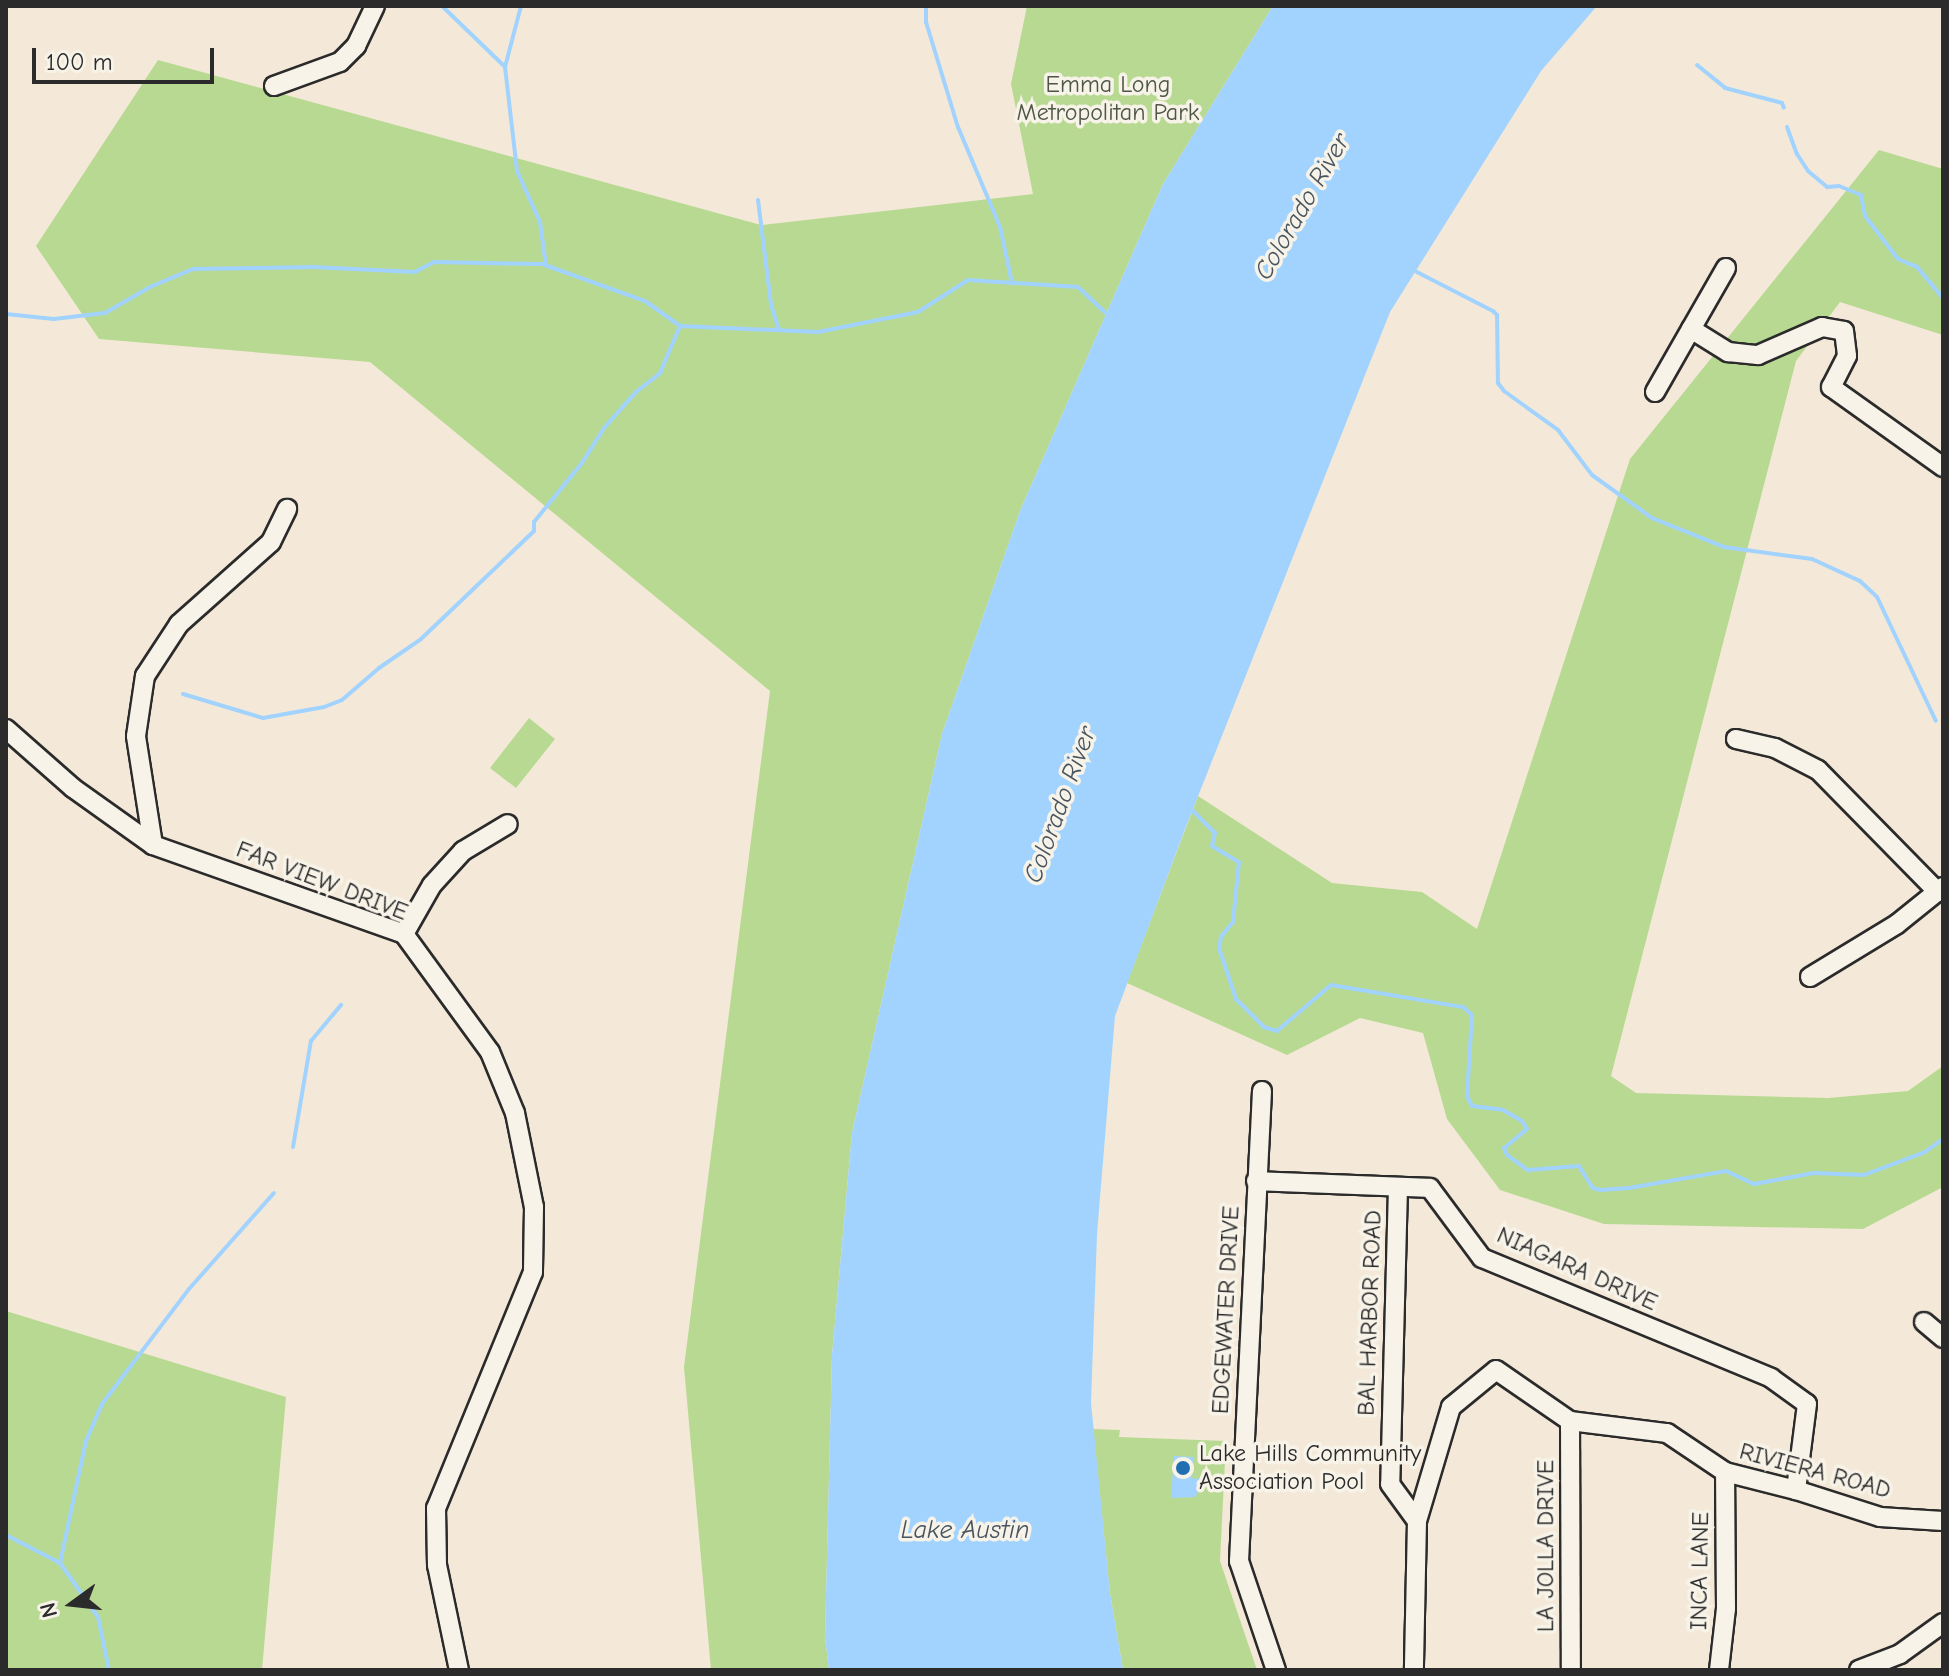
<!DOCTYPE html>
<style>
body{margin:0}
#map{position:relative;width:1949px;height:1676px;overflow:hidden;background:#f4e9d8;font-family:"Comic Neue",sans-serif}
div>[style]{position:absolute}
[style*='--x']{left:calc(var(--x)*1px);top:calc(var(--y)*1px);width:calc(var(--w)*1px);rotate:calc(var(--a)*1deg)}
.green>*{inset:0;background:#b8d992}
.water>*{inset:0;background:#a1d3fe}
.stream>*{height:4px;margin:-2px;padding:0 2px;transform-origin:2px;border-radius:2px;background:#a1d3fe}
.roads{filter:drop-shadow(2px 0 #2b2b2b) drop-shadow(-2px 0 #2b2b2b) drop-shadow(0 2px #2b2b2b) drop-shadow(0 -2px #2b2b2b)}
.minor>*{height:18px;margin:-9px;padding:0 9px;transform-origin:9px;border-radius:9px;background:#f7f3e8}
.dots>*{width:22px;height:22px;translate:-50% -50%;box-sizing:border-box;border:4px solid #f7f3e8;border-radius:50%}
span{translate:-50% -50%;white-space:nowrap;text-align:center;line-height:1.15;-webkit-text-stroke:7px #f7f3e8;paint-order:stroke}
.park-label{font-size:24px;color:#4e5645}
.street-label{font-size:24px;color:#2b2b2b}
.poi-label{font-size:24px;color:#2b2b2b}
.left{translate:0 -50%;text-align:left}
.water-label{font-size:26px;color:#485560;font-style:italic}
.frame{position:absolute;inset:0;border:8px solid #2b2b2b;pointer-events:none}
.north{position:absolute;left:32px;top:1564px;width:80px;height:80px;-webkit-text-stroke:6px #f7f3e8;paint-order:stroke;rotate:255deg;font-size:22px;font-weight:700;line-height:32px;text-align:center;color:#2b2b2b}
.north::after{content:'';display:block;margin:auto;width:28px;height:36px;background:#2b2b2b;clip-path:polygon(50% 0,100% 100%,50% 72%,0 100%)}
.scale{position:absolute;left:32px;top:48px;width:182px;height:36px;box-sizing:border-box;border:4px solid #2b2b2b;border-top:0;padding-left:10px;font-size:24px;line-height:28px;white-space:nowrap;color:#2b2b2b;-webkit-text-stroke:6px #f7f3e8;paint-order:stroke}
</style>
<div id="map">
<div class="green">
<i style="clip-path:polygon(1027px 6px,1273px 6px,1163px 184px,1020px 511px,942px 734px,852px 1133px,832px 1355px,825px 1637px,829px 1670px,711px 1670px,684px 1367px,770px 691px,370px 362px,99px 339px,36px 246px,158px 60px,761px 225px,1033px 194px,1011px 84px)"></i>
<i style="clip-path:polygon(1879px 150px,1943px 169px,1943px 335px,1840px 302px,1796px 361px,1611px 1076px,1636px 1093px,1828px 1098px,1908px 1091px,1943px 1066px,1943px 1187px,1863px 1229px,1604px 1224px,1500px 1190px,1447px 1119px,1423px 1033px,1360px 1018px,1287px 1055px,1127px 983px,1198px 796px,1332px 883px,1422px 892px,1477px 929px,1630px 459px)"></i>
<i style="clip-path:polygon(529px 718px,555px 739px,516px 788px,490px 768px)"></i>
<i style="clip-path:polygon(6px 1311px,286px 1397px,262px 1670px,6px 1670px)"></i>
<i style="clip-path:polygon(1093px 1429px,1120px 1430px,1119px 1437px,1226px 1441px,1220px 1561px,1257px 1670px,1123px 1670px,1110px 1593px)"></i>
</div>
<div class="water">
<i style="clip-path:polygon(1273px 6px,1597px 6px,1541px 71px,1390px 312px,1187px 824px,1115px 1016px,1097px 1234px,1091px 1403px,1110px 1593px,1123px 1670px,829px 1670px,825px 1637px,832px 1355px,852px 1133px,942px 734px,1020px 511px,1163px 184px)"></i>
<i style="clip-path:polygon(1174px 1456px,1194px 1457px,1192px 1478px,1200px 1479px,1196px 1497px,1171px 1498px)"></i>
</div>
<div class="stream">
<i style="--x:521;--y:6;--w:63;--a:104.7"></i>
<i style="--x:505;--y:67;--w:105;--a:83.4"></i>
<i style="--x:517;--y:171;--w:56;--a:65.7"></i>
<i style="--x:540;--y:222;--w:44;--a:82.2"></i>
<i style="--x:926;--y:6;--w:16;--a:90"></i>
<i style="--x:926;--y:22;--w:110;--a:73.1"></i>
<i style="--x:958;--y:127;--w:108;--a:67.2"></i>
<i style="--x:1000;--y:227;--w:57;--a:77.9"></i>
<i style="--x:443;--y:7;--w:85;--a:44"></i>
<i style="--x:1697;--y:65;--w:36;--a:39"></i>
<i style="--x:1725;--y:88;--w:59;--a:14.7"></i>
<i style="--x:1782;--y:103;--w:5;--a:68"></i>
<i style="--x:1787;--y:127;--w:29;--a:70"></i>
<i style="--x:1797;--y:154;--w:20;--a:57"></i>
<i style="--x:1808;--y:171;--w:25;--a:40"></i>
<i style="--x:1827;--y:187;--w:12;--a:-5"></i>
<i style="--x:1839;--y:186;--w:24;--a:22"></i>
<i style="--x:1861;--y:195;--w:21;--a:79"></i>
<i style="--x:1865;--y:216;--w:54;--a:52.5"></i>
<i style="--x:1898;--y:259;--w:21;--a:23"></i>
<i style="--x:1917;--y:267;--w:40;--a:50"></i>
<i style="--x:758;--y:200;--w:106;--a:82.9"></i>
<i style="--x:771;--y:305;--w:26;--a:72"></i>
<i style="--x:1411;--y:269;--w:92;--a:27.1"></i>
<i style="--x:1493;--y:311;--w:6;--a:45"></i>
<i style="--x:1497;--y:315;--w:68;--a:89.2"></i>
<i style="--x:1498;--y:383;--w:10;--a:53"></i>
<i style="--x:1504;--y:391;--w:67;--a:35.8"></i>
<i style="--x:1558;--y:430;--w:56;--a:52.9"></i>
<i style="--x:1592;--y:475;--w:74;--a:35.6"></i>
<i style="--x:1652;--y:518;--w:78;--a:21.9"></i>
<i style="--x:1724;--y:547;--w:89;--a:7.8"></i>
<i style="--x:1812;--y:559;--w:53;--a:24.6"></i>
<i style="--x:1860;--y:581;--w:23;--a:43"></i>
<i style="--x:1877;--y:597;--w:137;--a:64.6"></i>
<i style="--x:6;--y:314;--w:48;--a:5.9"></i>
<i style="--x:54;--y:319;--w:51;--a:-6.7"></i>
<i style="--x:105;--y:313;--w:52;--a:-30"></i>
<i style="--x:150;--y:287;--w:47;--a:-22.7"></i>
<i style="--x:193;--y:269;--w:120;--a:-1"></i>
<i style="--x:313;--y:267;--w:102;--a:2.8"></i>
<i style="--x:415;--y:272;--w:21;--a:-28"></i>
<i style="--x:434;--y:262;--w:108;--a:1.1"></i>
<i style="--x:542;--y:264;--w:109;--a:19.8"></i>
<i style="--x:645;--y:301;--w:43;--a:35.5"></i>
<i style="--x:680;--y:326;--w:138;--a:2.5"></i>
<i style="--x:818;--y:332;--w:102;--a:-11.3"></i>
<i style="--x:918;--y:312;--w:59;--a:-32.6"></i>
<i style="--x:968;--y:280;--w:110;--a:3.6"></i>
<i style="--x:1078;--y:287;--w:42;--a:43.1"></i>
<i style="--x:183;--y:694;--w:84;--a:16.7"></i>
<i style="--x:263;--y:718;--w:62;--a:-10.2"></i>
<i style="--x:324;--y:707;--w:19;--a:-21"></i>
<i style="--x:342;--y:700;--w:49;--a:-40.9"></i>
<i style="--x:379;--y:668;--w:51;--a:-34.6"></i>
<i style="--x:421;--y:639;--w:156;--a:-43.7"></i>
<i style="--x:534;--y:531;--w:9;--a:-90"></i>
<i style="--x:534;--y:522;--w:76;--a:-50.9"></i>
<i style="--x:582;--y:463;--w:41;--a:-57.8"></i>
<i style="--x:604;--y:428;--w:48;--a:-48.4"></i>
<i style="--x:636;--y:392;--w:31;--a:-38"></i>
<i style="--x:660;--y:373;--w:51;--a:-66.9"></i>
<i style="--x:1190;--y:808;--w:35;--a:45"></i>
<i style="--x:1215;--y:833;--w:13;--a:103"></i>
<i style="--x:1212;--y:846;--w:31;--a:31"></i>
<i style="--x:1239;--y:862;--w:60;--a:95.7"></i>
<i style="--x:1233;--y:922;--w:19;--a:129"></i>
<i style="--x:1221;--y:937;--w:11;--a:100"></i>
<i style="--x:1219;--y:948;--w:54;--a:71.6"></i>
<i style="--x:1236;--y:999;--w:40;--a:45"></i>
<i style="--x:1264;--y:1027;--w:14;--a:17"></i>
<i style="--x:1277;--y:1031;--w:71;--a:-40.4"></i>
<i style="--x:1331;--y:985;--w:134;--a:9.5"></i>
<i style="--x:1463;--y:1007;--w:12;--a:42"></i>
<i style="--x:1472;--y:1015;--w:81;--a:93.5"></i>
<i style="--x:1467;--y:1096;--w:11;--a:63"></i>
<i style="--x:1472;--y:1106;--w:31;--a:7"></i>
<i style="--x:1503;--y:1110;--w:22;--a:30"></i>
<i style="--x:1522;--y:1121;--w:9;--a:58"></i>
<i style="--x:1527;--y:1129;--w:30;--a:140"></i>
<i style="--x:1504;--y:1148;--w:8;--a:67"></i>
<i style="--x:1507;--y:1155;--w:26;--a:36"></i>
<i style="--x:1528;--y:1170;--w:51;--a:-4.5"></i>
<i style="--x:1579;--y:1166;--w:26;--a:58"></i>
<i style="--x:1593;--y:1188;--w:7;--a:16"></i>
<i style="--x:1600;--y:1190;--w:29;--a:-4"></i>
<i style="--x:1629;--y:1188;--w:98;--a:-9.9"></i>
<i style="--x:1726;--y:1171;--w:31;--a:25"></i>
<i style="--x:1754;--y:1184;--w:61;--a:-10.4"></i>
<i style="--x:1814;--y:1173;--w:50;--a:2.3"></i>
<i style="--x:1864;--y:1175;--w:65;--a:-20.7"></i>
<i style="--x:1925;--y:1152;--w:22;--a:-36"></i>
<i style="--x:293;--y:1147;--w:108;--a:-80.4"></i>
<i style="--x:311;--y:1041;--w:47;--a:-50.2"></i>
<i style="--x:6;--y:1535;--w:61;--a:27.4"></i>
<i style="--x:109;--y:1670;--w:54;--a:-101.7"></i>
<i style="--x:98;--y:1617;--w:66;--a:-125.1"></i>
<i style="--x:60;--y:1563;--w:125;--a:-78"></i>
<i style="--x:86;--y:1441;--w:40;--a:-66.6"></i>
<i style="--x:102;--y:1404;--w:144;--a:-52.9"></i>
<i style="--x:189;--y:1289;--w:128;--a:-48.5"></i>
</div>
<div class="roads">
<div class="minor">
<i style="--x:274;--y:86;--w:70;--a:-20"></i>
<i style="--x:340;--y:62;--w:23;--a:-45"></i>
<i style="--x:356;--y:46;--w:44;--a:-64.6"></i>
<i style="--x:1726;--y:268;--w:70;--a:119.8"></i>
<i style="--x:1691;--y:329;--w:44;--a:31.9"></i>
<i style="--x:1728;--y:352;--w:30;--a:6"></i>
<i style="--x:1758;--y:355;--w:70;--a:-23.6"></i>
<i style="--x:1822;--y:327;--w:22;--a:10"></i>
<i style="--x:1844;--y:331;--w:25;--a:83"></i>
<i style="--x:1847;--y:356;--w:35;--a:117"></i>
<i style="--x:1831;--y:387;--w:138;--a:35.5"></i>
<i style="--x:1655;--y:392;--w:73;--a:-60.3"></i>
<i style="--x:6;--y:729;--w:89;--a:41.4"></i>
<i style="--x:73;--y:788;--w:98;--a:35.5"></i>
<i style="--x:153;--y:845;--w:266;--a:19.5"></i>
<i style="--x:404;--y:934;--w:146;--a:53.9"></i>
<i style="--x:490;--y:1052;--w:66;--a:67.7"></i>
<i style="--x:515;--y:1113;--w:96;--a:78.6"></i>
<i style="--x:534;--y:1207;--w:65;--a:90.9"></i>
<i style="--x:533;--y:1272;--w:255;--a:112.3"></i>
<i style="--x:436;--y:1508;--w:57;--a:89"></i>
<i style="--x:437;--y:1565;--w:107;--a:78.2"></i>
<i style="--x:1736;--y:739;--w:40;--a:13"></i>
<i style="--x:1775;--y:748;--w:48;--a:27.1"></i>
<i style="--x:1818;--y:770;--w:171;--a:45.5"></i>
<i style="--x:153;--y:845;--w:110;--a:-98.9"></i>
<i style="--x:136;--y:736;--w:61;--a:-81.5"></i>
<i style="--x:145;--y:676;--w:62;--a:-56.8"></i>
<i style="--x:179;--y:624;--w:123;--a:-41.7"></i>
<i style="--x:271;--y:542;--w:37;--a:-64"></i>
<i style="--x:404;--y:934;--w:56;--a:-60.3"></i>
<i style="--x:432;--y:885;--w:46;--a:-47.6"></i>
<i style="--x:463;--y:851;--w:52;--a:-31"></i>
<i style="--x:1810;--y:977;--w:102;--a:-31.3"></i>
<i style="--x:1897;--y:924;--w:59;--a:-38.8"></i>
<i style="--x:1262;--y:1091;--w:471;--a:92.8"></i>
<i style="--x:1239;--y:1561;--w:115;--a:71.3"></i>
<i style="--x:1256;--y:1181;--w:174;--a:2.3"></i>
<i style="--x:1430;--y:1188;--w:87;--a:53.4"></i>
<i style="--x:1482;--y:1258;--w:313;--a:22.5"></i>
<i style="--x:1771;--y:1378;--w:44;--a:35.8"></i>
<i style="--x:1807;--y:1404;--w:87;--a:97.3"></i>
<i style="--x:1398;--y:1187;--w:297;--a:91.5"></i>
<i style="--x:1390;--y:1484;--w:46;--a:53.9"></i>
<i style="--x:1417;--y:1521;--w:149;--a:91.2"></i>
<i style="--x:1924;--y:1322;--w:25;--a:40"></i>
<i style="--x:1570;--y:1421;--w:249;--a:89.8"></i>
<i style="--x:1417;--y:1521;--w:119;--a:-73.4"></i>
<i style="--x:1451;--y:1407;--w:58;--a:-39.4"></i>
<i style="--x:1496;--y:1370;--w:90;--a:34.6"></i>
<i style="--x:1570;--y:1421;--w:98;--a:7.1"></i>
<i style="--x:1667;--y:1433;--w:70;--a:33.9"></i>
<i style="--x:1725;--y:1472;--w:73;--a:14.2"></i>
<i style="--x:1796;--y:1490;--w:88;--a:17.8"></i>
<i style="--x:1880;--y:1517;--w:63;--a:3.6"></i>
<i style="--x:1719;--y:1670;--w:61;--a:-83.5"></i>
<i style="--x:1726;--y:1609;--w:137;--a:-90.4"></i>
<i style="--x:1859;--y:1670;--w:44;--a:-21.3"></i>
<i style="--x:1900;--y:1654;--w:53;--a:-35.8"></i>
</div>
</div>
<div class="dots">
<i style="left:1183px;top:1468px;background:#1f6fb2"></i>
</div>
<div class="park-label">
<span style="left:1108px;top:99px">Emma Long<br>Metropolitan Park</span>
</div>
<div class="street-label">
<span style="left:322px;top:881px;rotate:21deg">FAR VIEW DRIVE</span>
<span style="left:1577px;top:1269px;rotate:24deg">NIAGARA DRIVE</span>
<span style="left:1226px;top:1310px;rotate:-87deg">EDGEWATER DRIVE</span>
<span style="left:1370px;top:1313px;rotate:-88deg">BAL HARBOR ROAD</span>
<span style="left:1815px;top:1471px;rotate:15deg">RIVIERA ROAD</span>
<span style="left:1546px;top:1546px;rotate:-90deg">LA JOLLA DRIVE</span>
<span style="left:1700px;top:1571px;rotate:-89deg">INCA LANE</span>
</div>
<div class="poi-label">
<span class="left" style="left:1199px;top:1468px">Lake Hills Community<br>Association Pool</span>
</div>
<div class="water-label">
<span style="left:1303px;top:207px;rotate:-60deg">Colorado River</span>
<span style="left:1061px;top:805px;rotate:-70deg">Colorado River</span>
<span style="left:965px;top:1531px">Lake Austin</span>
</div>
<div class="frame"></div>
<div class="north">N</div>
<div class="scale">100 m</div>
</div>
